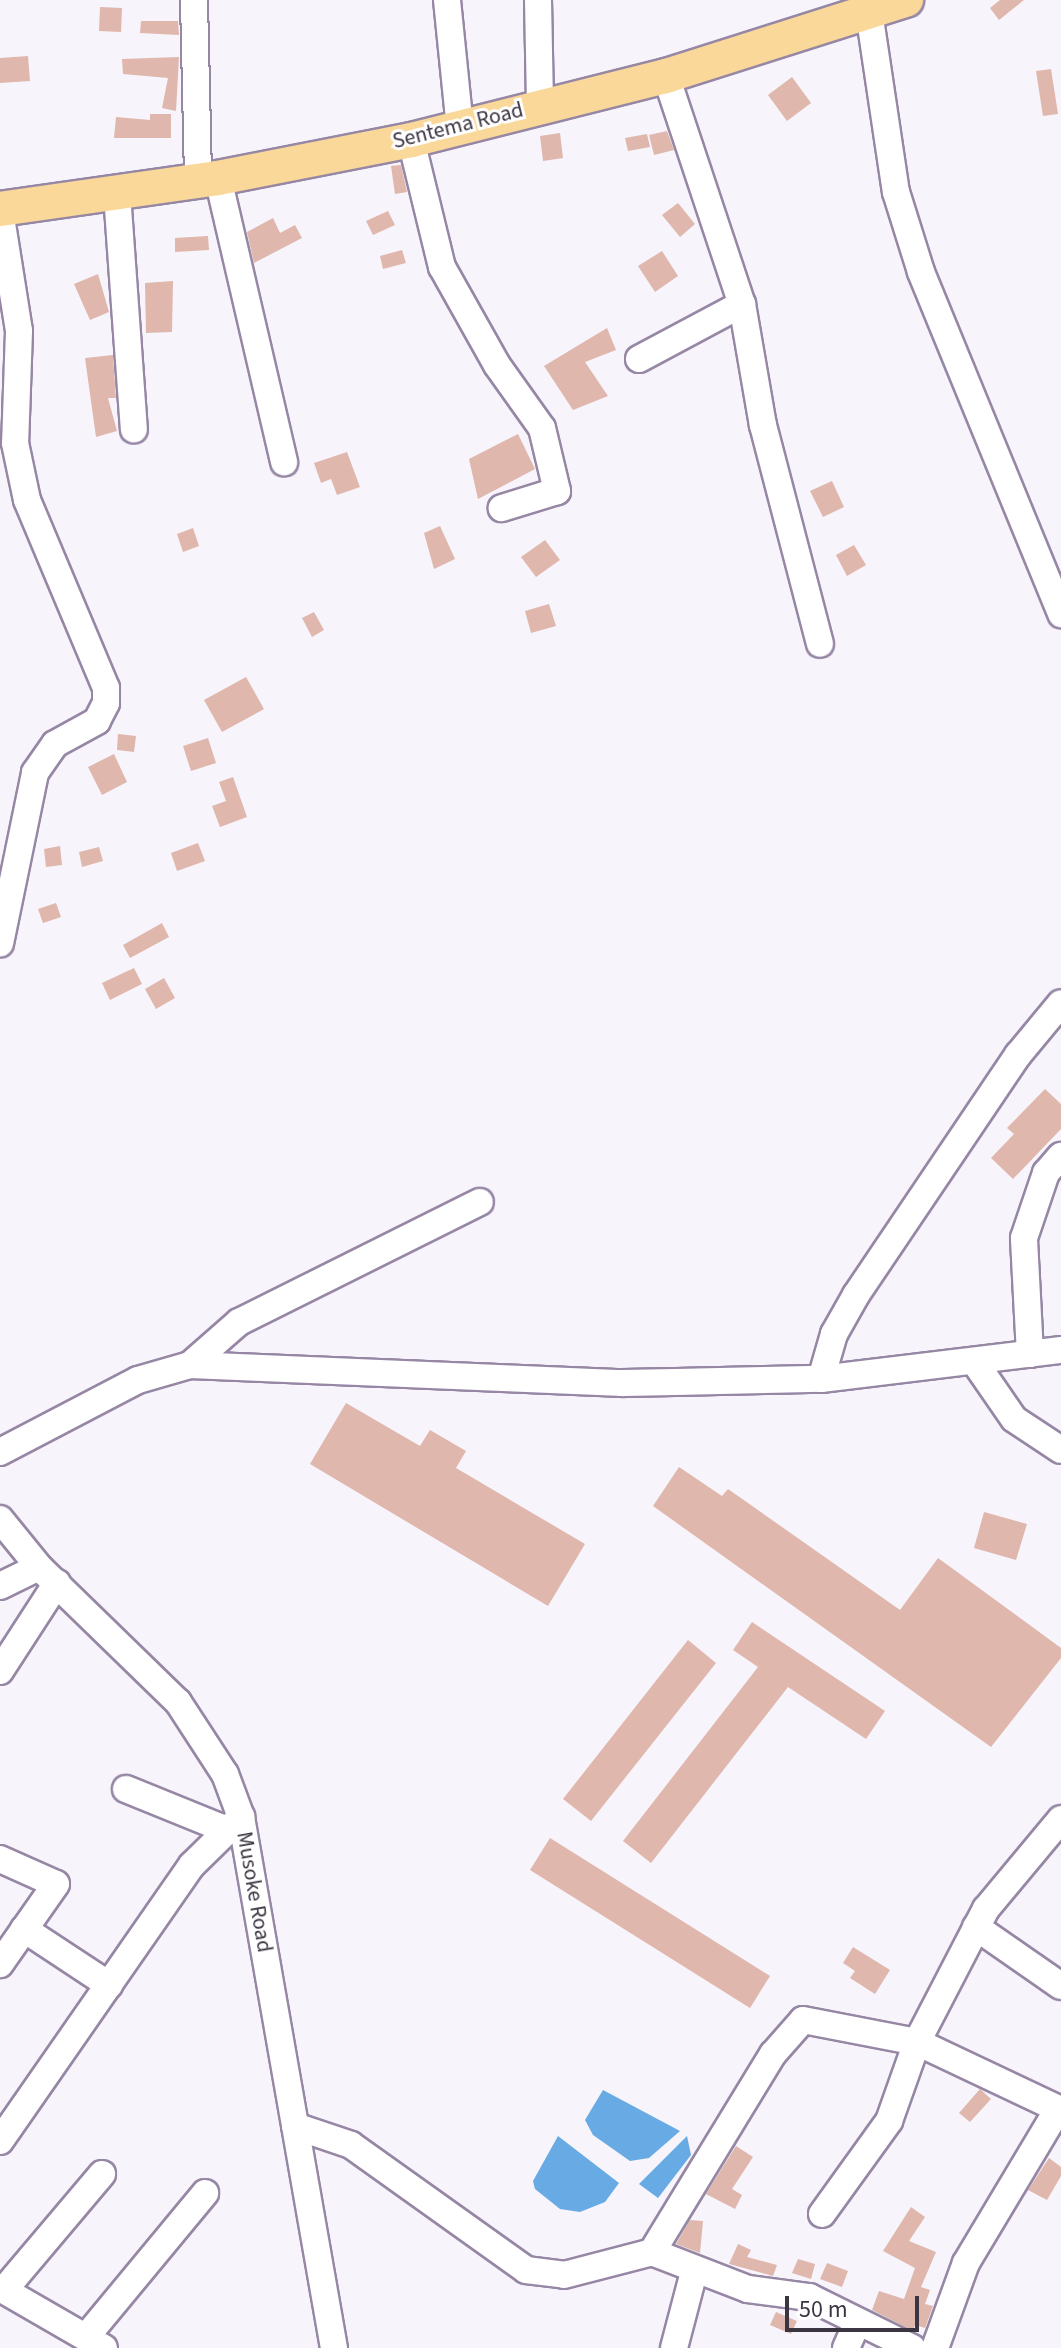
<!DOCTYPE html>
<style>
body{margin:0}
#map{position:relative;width:1061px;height:2348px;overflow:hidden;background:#f7f4fb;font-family:"Source Sans 3",sans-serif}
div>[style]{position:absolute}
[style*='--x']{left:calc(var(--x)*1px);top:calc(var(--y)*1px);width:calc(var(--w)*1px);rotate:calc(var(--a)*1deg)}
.water>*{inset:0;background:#68aae3}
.building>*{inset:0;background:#dfb7ad}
.roads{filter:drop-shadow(2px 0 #9687a5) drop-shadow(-2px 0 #9687a5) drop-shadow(0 2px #9687a5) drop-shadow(0 -2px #9687a5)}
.minor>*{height:26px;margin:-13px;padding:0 13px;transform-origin:13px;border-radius:13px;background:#fff}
.major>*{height:34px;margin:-17px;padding:0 17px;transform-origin:17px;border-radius:17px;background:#fad899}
span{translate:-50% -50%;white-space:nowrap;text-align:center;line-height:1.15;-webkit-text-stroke:6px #fff;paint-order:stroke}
.street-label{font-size:22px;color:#3b3441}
.scale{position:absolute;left:785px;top:2296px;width:134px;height:36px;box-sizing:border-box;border:4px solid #3b3441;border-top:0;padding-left:10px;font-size:24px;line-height:28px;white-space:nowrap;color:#3b3441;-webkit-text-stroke:6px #fff;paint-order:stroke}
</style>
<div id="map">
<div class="water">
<i style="clip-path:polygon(603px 2090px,680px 2131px,649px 2158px,630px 2161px,593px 2135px,585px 2120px)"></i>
<i style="clip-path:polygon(558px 2136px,619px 2183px,605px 2202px,580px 2212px,560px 2209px,535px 2189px,533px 2181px)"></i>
<i style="clip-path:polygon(687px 2136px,691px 2155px,658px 2198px,639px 2184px)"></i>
</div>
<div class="building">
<i style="clip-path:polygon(1000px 0,1024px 0,999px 20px,990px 8px)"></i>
<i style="clip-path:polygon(100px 7px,122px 8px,121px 32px,99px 31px)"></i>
<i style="clip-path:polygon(141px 21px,178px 21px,179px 35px,140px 33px)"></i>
<i style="clip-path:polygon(28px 56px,30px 81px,0 83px,0 58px)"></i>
<i style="clip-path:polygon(179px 57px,176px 111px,162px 108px,168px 78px,123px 74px,122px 59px)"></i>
<i style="clip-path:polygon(1051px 69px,1058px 114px,1043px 116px,1036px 71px)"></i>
<i style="clip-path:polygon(792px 77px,811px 103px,787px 121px,768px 95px)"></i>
<i style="clip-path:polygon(150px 114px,171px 114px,171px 138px,114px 138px,116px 117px,150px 120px)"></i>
<i style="clip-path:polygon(667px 131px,674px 150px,654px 155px,649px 135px)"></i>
<i style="clip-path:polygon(560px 133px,563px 158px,543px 161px,540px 136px)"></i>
<i style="clip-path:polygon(647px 134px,650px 147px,628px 151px,625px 138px)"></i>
<i style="clip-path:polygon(401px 165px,407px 192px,395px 194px,391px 166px)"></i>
<i style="clip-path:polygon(678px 203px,695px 224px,680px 237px,662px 215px)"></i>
<i style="clip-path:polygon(388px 211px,395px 225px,373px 235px,366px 221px)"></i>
<i style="clip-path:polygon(273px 218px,280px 233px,295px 225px,302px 238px,254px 263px,247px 232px)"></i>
<i style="clip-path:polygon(208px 236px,209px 250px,175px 252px,175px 238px)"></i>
<i style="clip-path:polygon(402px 250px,406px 263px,383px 269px,380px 256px)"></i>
<i style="clip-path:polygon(662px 251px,678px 276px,655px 292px,638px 266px)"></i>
<i style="clip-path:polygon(98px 274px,109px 312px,90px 320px,74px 284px)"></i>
<i style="clip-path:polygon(173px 281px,172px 332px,146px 333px,145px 283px)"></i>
<i style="clip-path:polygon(607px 328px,616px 350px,585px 362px,608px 396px,573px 410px,544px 366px)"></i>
<i style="clip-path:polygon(113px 355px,116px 398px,108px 398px,117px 431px,96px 437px,85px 358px)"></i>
<i style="clip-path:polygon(518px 434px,535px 469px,478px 499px,469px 459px)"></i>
<i style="clip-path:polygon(347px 452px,360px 487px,337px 495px,331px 479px,321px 483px,314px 463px)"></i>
<i style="clip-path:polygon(832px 481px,844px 507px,823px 517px,810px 491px)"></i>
<i style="clip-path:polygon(440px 526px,455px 559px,434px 569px,424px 533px)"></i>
<i style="clip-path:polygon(193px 528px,199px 546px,183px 552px,177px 534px)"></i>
<i style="clip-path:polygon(545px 540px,560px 560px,536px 577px,521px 557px)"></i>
<i style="clip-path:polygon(854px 545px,866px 565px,847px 576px,836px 555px)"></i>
<i style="clip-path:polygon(549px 604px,556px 626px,531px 633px,525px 611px)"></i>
<i style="clip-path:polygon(314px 612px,324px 630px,312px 637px,302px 618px)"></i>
<i style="clip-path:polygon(246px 677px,264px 709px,222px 732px,204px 700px)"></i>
<i style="clip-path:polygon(118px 734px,136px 736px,134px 752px,117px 750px)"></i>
<i style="clip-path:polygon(208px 738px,216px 763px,191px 771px,183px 746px)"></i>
<i style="clip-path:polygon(114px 754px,127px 782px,102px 795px,88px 767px)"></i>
<i style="clip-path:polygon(233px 777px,247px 817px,220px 827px,212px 806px,226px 801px,219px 782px)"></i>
<i style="clip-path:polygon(198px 843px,205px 861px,177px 871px,171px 853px)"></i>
<i style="clip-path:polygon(60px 846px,62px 865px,46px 867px,44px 849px)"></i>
<i style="clip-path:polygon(99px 847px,103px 861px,82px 867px,79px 852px)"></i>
<i style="clip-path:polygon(56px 903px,61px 917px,43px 923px,38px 909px)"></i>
<i style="clip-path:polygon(162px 923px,169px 937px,130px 958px,123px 945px)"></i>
<i style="clip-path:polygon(134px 968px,142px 984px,110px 1000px,102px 983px)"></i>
<i style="clip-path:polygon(164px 978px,175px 998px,156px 1009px,145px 989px)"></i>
<i style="clip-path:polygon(1045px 1089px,1061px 1104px,1061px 1129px,1013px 1179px,991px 1158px,1014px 1134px,1007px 1128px)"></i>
<i style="clip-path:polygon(346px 1403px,420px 1446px,430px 1430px,466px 1451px,456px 1468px,585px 1544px,548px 1606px,310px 1464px)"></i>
<i style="clip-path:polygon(679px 1467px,722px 1496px,728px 1489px,900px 1610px,938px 1558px,1061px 1648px,1061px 1658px,991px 1747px,653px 1506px)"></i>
<i style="clip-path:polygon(984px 1512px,1027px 1524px,1016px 1560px,974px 1548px)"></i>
<i style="clip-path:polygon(752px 1622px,885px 1711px,866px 1739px,788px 1687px,651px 1863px,623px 1841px,758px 1667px,733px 1650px)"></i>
<i style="clip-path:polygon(688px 1640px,716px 1663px,591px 1821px,563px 1799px)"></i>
<i style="clip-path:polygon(550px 1838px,770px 1976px,750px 2008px,530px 1870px)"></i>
<i style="clip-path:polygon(853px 1947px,890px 1970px,875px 1994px,850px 1978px,855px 1971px,843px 1963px)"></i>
<i style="clip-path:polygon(980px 2089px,991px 2099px,970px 2122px,959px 2113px)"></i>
<i style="clip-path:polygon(736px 2146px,753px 2157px,732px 2189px,742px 2195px,735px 2209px,706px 2194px)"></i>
<i style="clip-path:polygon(1049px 2158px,1061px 2167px,1061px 2176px,1047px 2200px,1028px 2190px)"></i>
<i style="clip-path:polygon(911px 2207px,925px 2217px,909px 2241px,936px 2252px,921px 2287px,930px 2290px,925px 2304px,933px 2306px,925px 2328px,915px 2325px,913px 2331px,872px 2310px,879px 2291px,904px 2299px,915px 2268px,883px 2251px)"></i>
<i style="clip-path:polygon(690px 2220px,703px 2221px,700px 2253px,676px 2244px)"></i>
<i style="clip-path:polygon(738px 2244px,751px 2250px,747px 2257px,777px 2265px,773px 2276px,729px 2264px)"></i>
<i style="clip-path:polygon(798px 2259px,815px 2264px,811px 2279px,792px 2273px)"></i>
<i style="clip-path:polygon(827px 2263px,848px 2271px,842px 2287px,820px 2279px)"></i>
<i style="clip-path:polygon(776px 2312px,797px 2321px,791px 2334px,770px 2325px)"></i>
</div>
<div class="roads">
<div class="minor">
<i style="--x:194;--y:0;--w:181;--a:88.7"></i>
<i style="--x:447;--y:0;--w:128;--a:84.2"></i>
<i style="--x:538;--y:0;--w:105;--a:88.9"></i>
<i style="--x:869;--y:12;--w:182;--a:81.5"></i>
<i style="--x:896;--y:192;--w:84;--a:72.6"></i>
<i style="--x:921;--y:272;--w:370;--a:67.7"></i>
<i style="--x:666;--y:76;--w:240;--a:71.6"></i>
<i style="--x:742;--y:304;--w:123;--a:80.2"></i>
<i style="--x:763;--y:425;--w:226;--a:75.4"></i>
<i style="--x:411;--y:140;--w:131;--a:76.3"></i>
<i style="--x:442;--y:267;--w:112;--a:60.7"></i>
<i style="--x:497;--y:365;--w:77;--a:54.5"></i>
<i style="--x:542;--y:428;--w:65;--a:76.6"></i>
<i style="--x:557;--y:491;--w:58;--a:162.8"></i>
<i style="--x:218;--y:178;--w:292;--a:76.9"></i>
<i style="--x:117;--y:194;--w:236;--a:85.9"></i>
<i style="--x:0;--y:211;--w:121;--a:81"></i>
<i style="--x:19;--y:331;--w:112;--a:92"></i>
<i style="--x:15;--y:443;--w:58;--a:78.1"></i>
<i style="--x:27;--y:500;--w:204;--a:67.2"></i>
<i style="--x:106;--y:688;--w:15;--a:90"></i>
<i style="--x:106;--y:703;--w:20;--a:117"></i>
<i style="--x:97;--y:721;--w:48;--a:151.3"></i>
<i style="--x:55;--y:744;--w:35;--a:125"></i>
<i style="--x:35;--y:773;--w:174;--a:101.6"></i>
<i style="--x:639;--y:359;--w:117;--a:-28.1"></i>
<i style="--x:1030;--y:1354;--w:116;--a:-93"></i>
<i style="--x:1024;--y:1238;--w:69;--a:-71.3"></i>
<i style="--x:1046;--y:1173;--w:23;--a:-49"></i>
<i style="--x:974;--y:1361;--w:70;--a:55.4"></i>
<i style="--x:1014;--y:1419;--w:56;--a:33.4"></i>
<i style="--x:190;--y:1365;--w:65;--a:-41.3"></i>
<i style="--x:239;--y:1322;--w:269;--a:-26.5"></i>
<i style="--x:821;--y:1379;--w:47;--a:-73.9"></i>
<i style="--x:834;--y:1334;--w:45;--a:-60.6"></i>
<i style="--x:856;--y:1295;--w:290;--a:-56"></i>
<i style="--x:1018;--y:1055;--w:67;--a:-50.4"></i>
<i style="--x:0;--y:1452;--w:156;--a:-27.6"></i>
<i style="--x:138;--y:1380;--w:54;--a:-16.1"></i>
<i style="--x:190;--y:1365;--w:433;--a:2.4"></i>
<i style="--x:623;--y:1383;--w:198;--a:-1.2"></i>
<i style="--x:821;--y:1379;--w:242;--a:-6.9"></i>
<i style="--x:0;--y:1519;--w:62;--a:50.9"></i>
<i style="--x:39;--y:1567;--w:194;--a:44.2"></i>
<i style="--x:178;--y:1702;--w:86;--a:56.9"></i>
<i style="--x:225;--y:1774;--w:46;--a:69.6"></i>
<i style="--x:241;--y:1817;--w:539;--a:80.07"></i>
<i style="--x:0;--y:1586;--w:43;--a:-26"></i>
<i style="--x:0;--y:1671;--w:105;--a:-57.1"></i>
<i style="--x:126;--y:1789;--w:109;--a:22.1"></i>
<i style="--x:0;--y:1859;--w:61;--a:24.1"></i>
<i style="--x:56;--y:1884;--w:98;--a:125"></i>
<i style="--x:976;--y:1927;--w:103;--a:34.8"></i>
<i style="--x:24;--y:1929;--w:102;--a:33.4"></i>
<i style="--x:295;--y:2126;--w:59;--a:18.7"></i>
<i style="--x:351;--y:2145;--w:215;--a:35.5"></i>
<i style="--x:526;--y:2270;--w:38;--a:7"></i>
<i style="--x:564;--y:2275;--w:91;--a:-14.6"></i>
<i style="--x:652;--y:2252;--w:103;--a:21.1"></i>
<i style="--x:748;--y:2289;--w:62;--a:7.5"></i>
<i style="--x:809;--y:2297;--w:115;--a:26.3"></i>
<i style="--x:0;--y:2141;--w:336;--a:-55.2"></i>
<i style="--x:192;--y:1865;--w:69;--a:-44.4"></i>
<i style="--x:822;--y:2214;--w:115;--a:-54.2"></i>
<i style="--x:889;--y:2121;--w:84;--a:-70.5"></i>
<i style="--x:917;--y:2042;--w:150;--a:-62.6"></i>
<i style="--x:986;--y:1909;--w:117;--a:-50.2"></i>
<i style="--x:652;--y:2252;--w:232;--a:-58.6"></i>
<i style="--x:773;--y:2054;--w:45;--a:-48.6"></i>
<i style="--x:803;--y:2020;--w:116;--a:10.9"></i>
<i style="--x:917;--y:2042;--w:159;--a:25.3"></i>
<i style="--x:0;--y:2288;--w:120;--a:30"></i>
<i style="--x:4;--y:2290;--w:152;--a:-49.8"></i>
<i style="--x:86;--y:2337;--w:187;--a:-50.4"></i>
<i style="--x:674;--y:2348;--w:79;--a:-75.3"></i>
<i style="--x:846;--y:2348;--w:27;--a:-66"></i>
<i style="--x:935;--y:2348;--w:90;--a:-70"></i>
<i style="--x:966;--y:2263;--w:179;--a:-59.1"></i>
</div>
<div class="major">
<i style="--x:0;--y:209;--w:220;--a:-8.1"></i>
<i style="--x:218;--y:178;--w:197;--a:-11.1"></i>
<i style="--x:411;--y:140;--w:263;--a:-14.1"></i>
<i style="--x:666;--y:76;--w:252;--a:-17.6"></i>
</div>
</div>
<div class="street-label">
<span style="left:458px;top:126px;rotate:-14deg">Sentema Road</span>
<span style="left:254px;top:1892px;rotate:80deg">Musoke Road</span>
</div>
<div class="scale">50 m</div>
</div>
